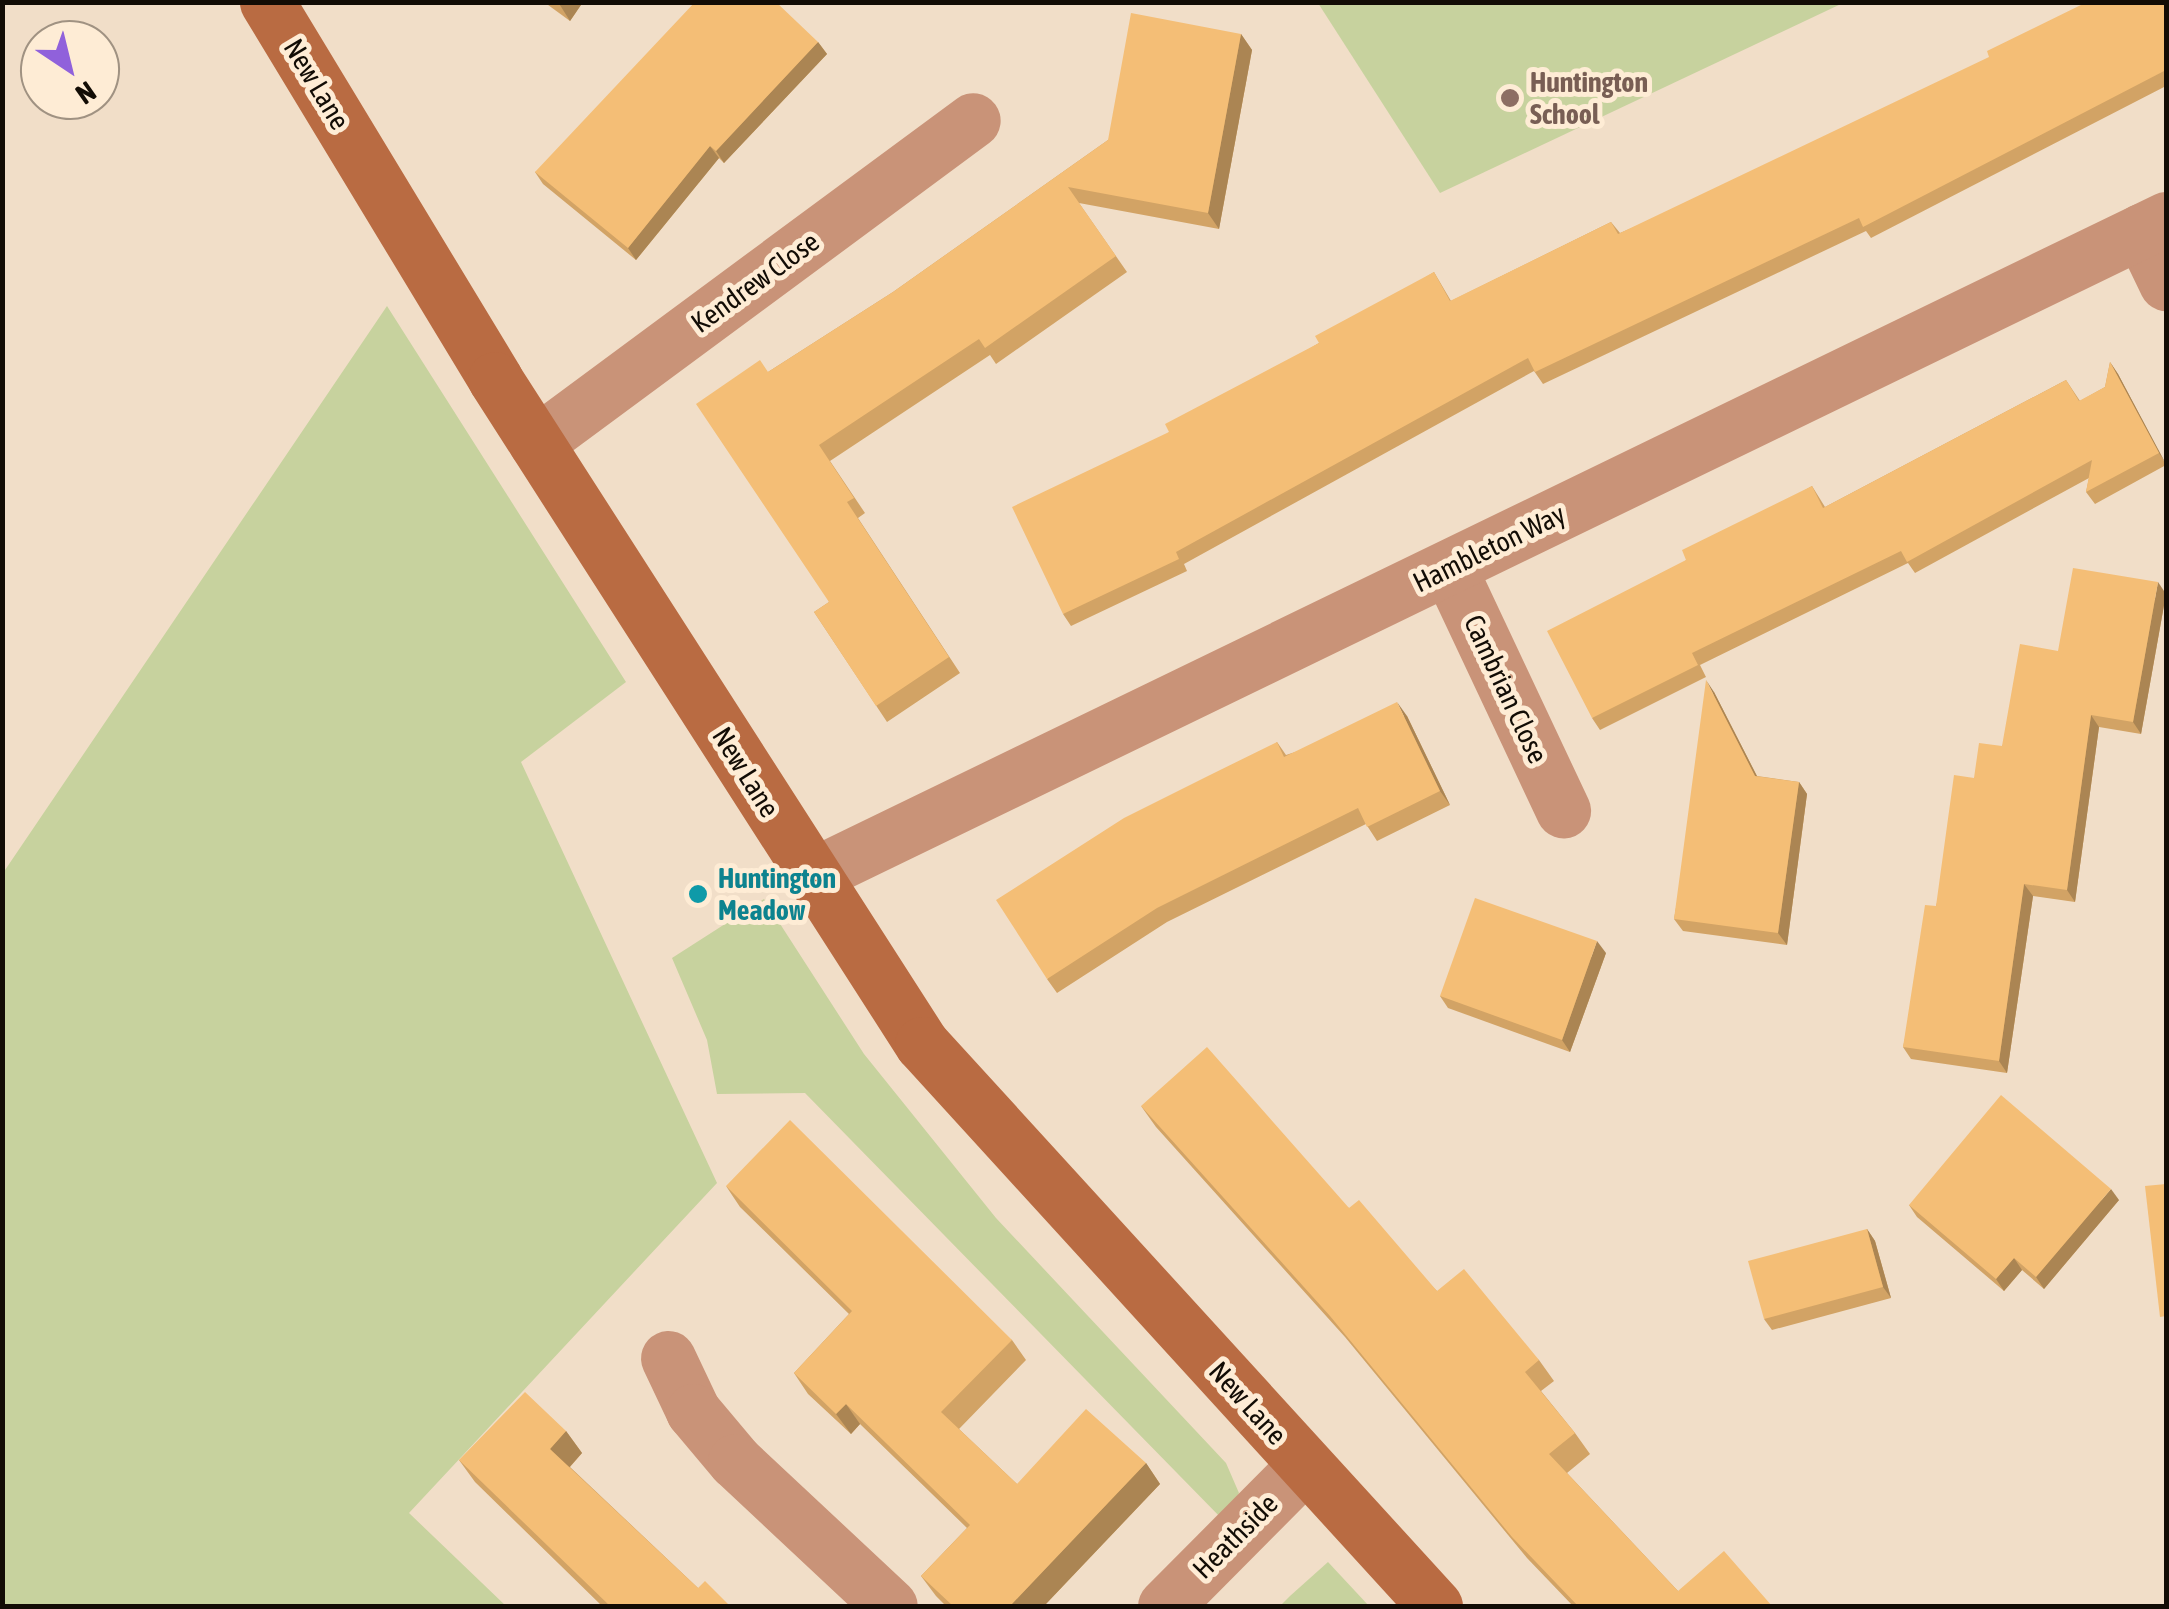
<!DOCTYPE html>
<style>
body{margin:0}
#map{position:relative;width:2169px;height:1609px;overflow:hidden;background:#f1dec8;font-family:"Asap Condensed",sans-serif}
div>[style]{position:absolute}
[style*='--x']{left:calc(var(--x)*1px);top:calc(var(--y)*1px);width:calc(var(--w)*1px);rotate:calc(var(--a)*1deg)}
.green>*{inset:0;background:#c7d29e}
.street>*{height:55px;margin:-27.5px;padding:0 27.5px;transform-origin:27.5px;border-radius:27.5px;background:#c99378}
.secondary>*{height:55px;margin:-27.5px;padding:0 27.5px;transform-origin:27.5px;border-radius:27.5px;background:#b96b42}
.wall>*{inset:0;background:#d2a365}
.shaded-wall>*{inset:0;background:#ab8553}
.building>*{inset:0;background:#f4be76}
.dots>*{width:28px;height:28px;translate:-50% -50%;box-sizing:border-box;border:5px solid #feecd5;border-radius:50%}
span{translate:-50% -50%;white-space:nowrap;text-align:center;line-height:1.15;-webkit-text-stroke:10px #feecd5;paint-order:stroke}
.education-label{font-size:28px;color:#785e54;font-weight:700}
.left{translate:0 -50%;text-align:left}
.street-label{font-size:28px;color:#120c05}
.culture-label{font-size:28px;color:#0d838f;font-weight:700}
.frame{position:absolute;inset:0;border:5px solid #120c05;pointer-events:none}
.north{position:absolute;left:20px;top:20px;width:100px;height:100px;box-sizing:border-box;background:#feecd5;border:2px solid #a09282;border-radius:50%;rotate:145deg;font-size:28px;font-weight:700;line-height:40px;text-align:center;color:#120c05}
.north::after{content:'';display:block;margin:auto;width:35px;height:45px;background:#9061db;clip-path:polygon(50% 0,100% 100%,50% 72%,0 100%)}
</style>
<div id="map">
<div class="green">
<i style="clip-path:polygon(1318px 3px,1843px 3px,1440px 193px)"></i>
<i style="clip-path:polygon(387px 306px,626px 682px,521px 762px,717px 1183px,409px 1513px,506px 1606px,3px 1606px,3px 873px)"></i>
<i style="clip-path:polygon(764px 899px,864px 1054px,996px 1218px,1226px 1463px,1239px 1493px,1224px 1521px,805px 1093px,717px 1094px,707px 1040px,672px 958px)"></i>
<i style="clip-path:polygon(1328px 1562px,1369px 1606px,1280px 1606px,1290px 1596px)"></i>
</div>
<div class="street">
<i style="--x:2141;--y:231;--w:58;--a:64.3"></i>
<i style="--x:536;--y:443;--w:543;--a:-36.47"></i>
<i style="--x:1449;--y:568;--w:268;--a:64.8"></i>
<i style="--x:811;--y:876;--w:1506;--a:-25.87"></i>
<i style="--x:668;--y:1358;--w:59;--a:64.7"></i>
<i style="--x:693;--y:1411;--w:65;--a:50"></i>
<i style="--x:735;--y:1461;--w:212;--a:43.1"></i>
<i style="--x:1165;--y:1606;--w:197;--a:-45.2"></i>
</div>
<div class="secondary">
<i style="--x:267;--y:2;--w:441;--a:58.8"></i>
<i style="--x:495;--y:379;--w:790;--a:57.3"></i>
<i style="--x:922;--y:1044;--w:761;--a:47.61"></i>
</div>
<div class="wall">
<i style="clip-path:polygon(544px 2px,583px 2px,570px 21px)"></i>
<i style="clip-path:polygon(2166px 2px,2166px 86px,1871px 238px,1866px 231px,1543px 384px,1534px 371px,1184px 564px,1187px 571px,1071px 626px,1063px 614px,1169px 432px,1319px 343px,1434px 272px,1451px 301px,1611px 222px,1620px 233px)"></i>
<i style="clip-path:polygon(1241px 34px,1252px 50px,1219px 229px,1079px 203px,1127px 272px,996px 364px,990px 355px,830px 461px,865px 513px,858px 518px,960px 673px,887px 722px,814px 612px,829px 602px,768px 372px,893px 292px,1108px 140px)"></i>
<i style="clip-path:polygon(818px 42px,827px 54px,724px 163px,719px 158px,636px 260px,543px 184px,535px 172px)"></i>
<i style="clip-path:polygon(2110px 362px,2118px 374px,2166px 465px,2095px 504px,2086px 492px,2089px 478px,1915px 573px,1908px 563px,1700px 665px,1706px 677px,1600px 730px,1592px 718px,1686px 560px,1812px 486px,1825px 507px,2066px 380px,2080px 401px,2105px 387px)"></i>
<i style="clip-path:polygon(2166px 594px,2141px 734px,2099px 727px,2075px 902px,2033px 896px,2007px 1073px,1911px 1059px,1903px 1047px,1936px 906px,1974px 778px,2002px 746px,2058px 651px)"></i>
<i style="clip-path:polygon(1714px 692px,1757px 776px,1799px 782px,1807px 794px,1787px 945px,1683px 931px,1674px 919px)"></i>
<i style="clip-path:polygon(1407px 716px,1450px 805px,1377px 841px,1366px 824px,1167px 922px,1057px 993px,1047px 979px,1277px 742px,1286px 755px)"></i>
<i style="clip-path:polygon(1606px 953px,1570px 1052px,1448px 1008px,1440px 996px)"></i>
<i style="clip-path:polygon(1141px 1106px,1349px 1208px,1437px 1291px,1539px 1360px,1554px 1381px,1541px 1391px,1575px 1433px,1590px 1454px,1567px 1473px,1678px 1591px,1772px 1606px,1573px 1606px,1527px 1558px,1345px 1337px,1156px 1127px)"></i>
<i style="clip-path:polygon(726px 1186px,1012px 1340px,1026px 1360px,959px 1429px,1017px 1484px,1146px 1463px,1160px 1484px,1044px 1606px,946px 1606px,936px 1596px,921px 1576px,967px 1528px,860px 1424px,851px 1434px,808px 1394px,794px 1373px,849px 1314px,740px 1207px)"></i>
<i style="clip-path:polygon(2119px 1200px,2044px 1289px,2022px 1270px,2004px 1291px,1917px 1217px,1909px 1205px)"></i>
<i style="clip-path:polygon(1867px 1229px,1875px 1241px,1891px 1298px,1772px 1330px,1764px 1319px)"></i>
<i style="clip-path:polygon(566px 1431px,582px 1453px,570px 1467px,698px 1588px,730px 1606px,602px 1606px,475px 1482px,459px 1460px)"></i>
</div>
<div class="shaded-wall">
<i style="clip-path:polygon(558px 2px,583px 2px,570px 21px)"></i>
<i style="clip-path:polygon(1241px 34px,1252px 50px,1219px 229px,1208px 213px)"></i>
<i style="clip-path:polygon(818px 42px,827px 54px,724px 163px,716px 151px)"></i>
<i style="clip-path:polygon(710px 146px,719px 158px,636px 260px,628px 248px)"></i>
<i style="clip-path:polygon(2110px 362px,2118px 374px,2166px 464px,2159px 453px)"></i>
<i style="clip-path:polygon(2158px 582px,2166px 594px,2141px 734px,2133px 722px)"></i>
<i style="clip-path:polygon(1706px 680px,1714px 692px,1763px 788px,1755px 776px)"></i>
<i style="clip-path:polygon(1397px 702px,1407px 716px,1450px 805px,1440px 791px)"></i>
<i style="clip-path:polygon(2091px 715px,2099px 727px,2075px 902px,2067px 890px)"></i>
<i style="clip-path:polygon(1799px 782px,1807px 794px,1787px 945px,1778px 933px)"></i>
<i style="clip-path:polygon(2024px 884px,2033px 896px,2007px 1073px,1999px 1061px)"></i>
<i style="clip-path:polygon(1597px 941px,1606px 953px,1570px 1052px,1562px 1040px)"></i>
<i style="clip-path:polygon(2111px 1189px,2119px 1200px,2044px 1289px,2036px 1277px)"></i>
<i style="clip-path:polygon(1867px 1229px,1875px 1241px,1891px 1298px,1883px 1287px)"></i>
<i style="clip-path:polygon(2014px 1258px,2022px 1270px,2004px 1291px,1996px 1279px)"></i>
<i style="clip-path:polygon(846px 1404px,860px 1424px,851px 1434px,836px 1414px)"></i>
<i style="clip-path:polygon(566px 1431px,582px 1453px,566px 1471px,550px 1449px)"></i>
<i style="clip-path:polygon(1146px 1463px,1160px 1484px,1044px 1606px,1010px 1606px)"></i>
</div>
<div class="building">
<i style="clip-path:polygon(695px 2px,776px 2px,818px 42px,716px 151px,710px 146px,628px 248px,535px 172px)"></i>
<i style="clip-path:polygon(2087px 2px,2166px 2px,2166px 70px,1863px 227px,1859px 218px,1535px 372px,1528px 358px,1176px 552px,1179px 559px,1063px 614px,1012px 507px,1169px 432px,1165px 424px,1319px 343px,1315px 336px,1434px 272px,1450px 301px,1611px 222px,1618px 234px,1989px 57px,1987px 51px)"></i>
<i style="clip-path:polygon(1131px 13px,1241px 34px,1208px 213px,1068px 187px,1116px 256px,985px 348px,979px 339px,819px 445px,854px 498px,847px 502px,949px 657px,876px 706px,814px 612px,829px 602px,696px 404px,760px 360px,768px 372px,893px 292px,1108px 140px)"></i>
<i style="clip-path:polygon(2110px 362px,2159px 453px,2086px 492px,2092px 460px,1907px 562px,1901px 551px,1692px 653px,1698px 665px,1592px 718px,1547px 631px,1686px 560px,1682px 550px,1812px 486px,1823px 508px,2066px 380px,2079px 401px,2105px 387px)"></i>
<i style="clip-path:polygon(2073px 568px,2158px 582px,2133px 722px,2091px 715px,2067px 890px,2024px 884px,1999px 1061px,1903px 1047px,1925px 905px,1936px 906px,1954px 775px,1974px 778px,1979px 743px,2002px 746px,2020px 644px,2058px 651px)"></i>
<i style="clip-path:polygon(1706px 680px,1755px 776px,1799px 782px,1778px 933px,1674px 919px)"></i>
<i style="clip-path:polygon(1397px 702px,1440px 791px,1367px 827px,1358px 808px,1157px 908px,1047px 979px,996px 900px,1124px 818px,1210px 775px,1277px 742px,1284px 757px)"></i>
<i style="clip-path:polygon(1475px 898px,1597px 941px,1562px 1040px,1440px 996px)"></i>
<i style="clip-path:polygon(1207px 1047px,1349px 1208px,1359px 1200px,1437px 1291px,1464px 1269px,1539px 1360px,1525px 1372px,1575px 1433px,1549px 1454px,1678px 1591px,1724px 1551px,1772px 1606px,1578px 1606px,1512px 1537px,1330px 1316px,1141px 1106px)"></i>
<i style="clip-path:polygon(2001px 1095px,2111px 1189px,2036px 1277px,2014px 1258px,1996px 1279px,1909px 1205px)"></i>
<i style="clip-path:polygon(790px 1120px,1012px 1340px,941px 1412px,1017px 1484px,1086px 1409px,1146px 1463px,1010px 1606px,953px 1606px,921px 1576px,970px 1525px,846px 1404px,836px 1414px,794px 1373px,852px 1311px,726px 1186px)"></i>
<i style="clip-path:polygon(2166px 1184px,2166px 1316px,2160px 1317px,2145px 1186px)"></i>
<i style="clip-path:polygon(1867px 1229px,1883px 1287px,1764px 1319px,1748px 1261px)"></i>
<i style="clip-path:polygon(525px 1392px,566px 1431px,550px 1449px,698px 1588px,705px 1581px,730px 1606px,610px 1606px,459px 1460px)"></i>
</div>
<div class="dots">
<i style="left:1510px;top:98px;background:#8d6e63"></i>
<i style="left:698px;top:894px;background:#0f9aa8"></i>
</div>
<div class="education-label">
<span class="left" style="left:1530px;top:98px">Huntington<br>School</span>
</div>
<div class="street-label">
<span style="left:317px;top:84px;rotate:59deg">New Lane</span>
<span style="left:755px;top:282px;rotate:-36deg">Kendrew Close</span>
<span style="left:1489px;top:548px;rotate:-26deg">Hambleton Way</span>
<span style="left:1506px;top:689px;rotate:65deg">Cambrian Close</span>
<span style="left:746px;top:772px;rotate:58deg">New Lane</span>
<span style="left:1248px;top:1403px;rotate:48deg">New Lane</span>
<span style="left:1235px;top:1536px;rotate:-45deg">Heathside</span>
</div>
<div class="culture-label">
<span class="left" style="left:718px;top:894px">Huntington<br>Meadow</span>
</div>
<div class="frame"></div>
<div class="north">N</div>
</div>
